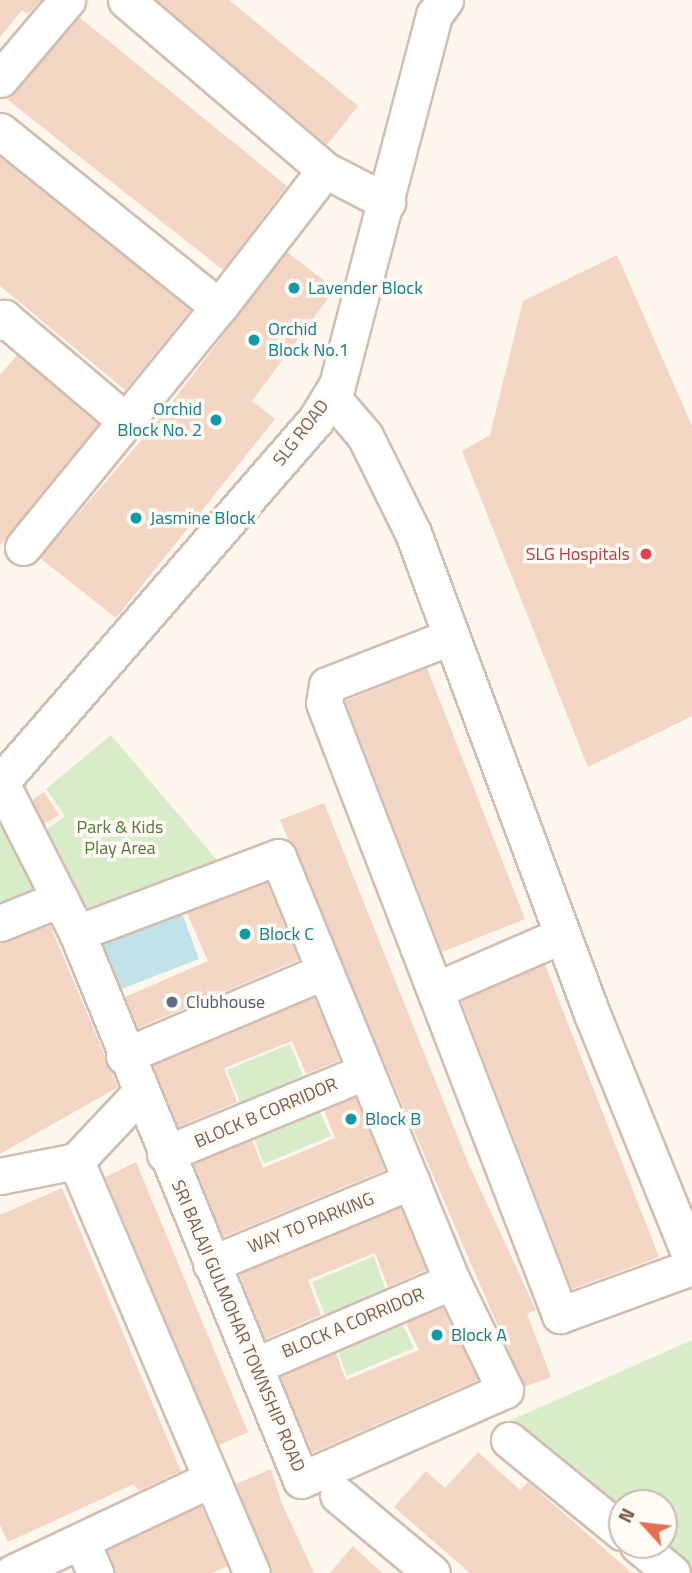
<!DOCTYPE html>
<style>
body{margin:0}
#map{position:relative;width:692px;height:1573px;overflow:hidden;background:#fdf6ec;font-family:"Titillium Web",sans-serif}
div>[style]{position:absolute}
[style*='--x']{left:calc(var(--x)*1px);top:calc(var(--y)*1px);width:calc(var(--w)*1px);rotate:calc(var(--a)*1deg)}
.green>*{inset:0;background:#d8ecc9}
.water>*{inset:0;background:#bfe3e8}
.building>*{inset:0;background:#f3d5c3}
.roads{filter:drop-shadow(2px 0 #d1beb0) drop-shadow(-2px 0 #d1beb0) drop-shadow(0 2px #d1beb0) drop-shadow(0 -2px #d1beb0)}
.minor>*{height:35px;margin:-17.5px;padding:0 17.5px;transform-origin:17.5px;border-radius:17.5px;background:#fff}
.dots>*{width:19px;height:19px;translate:-50% -50%;box-sizing:border-box;border:4px solid #fffaf3;border-radius:50%}
span{translate:-50% -50%;white-space:nowrap;text-align:center;line-height:1.15;-webkit-text-stroke:7px #fffaf3;paint-order:stroke}
.culture-label{font-size:18px;color:#0d838f}
.left{translate:0 -50%;text-align:left}
.right{translate:-100% -50%;text-align:right}
.street-label{font-size:18px;color:#7a5c4d}
.health-label{font-size:18px;color:#be3a42}
.park-label{font-size:18px;color:#537a41}
.service-label{font-size:18px;color:#4e5e75}
.north{position:absolute;left:608px;top:1489px;width:70px;height:70px;box-sizing:border-box;background:#fffaf3;border:2px solid #cabbb1;border-radius:50%;rotate:297deg;font-size:19px;font-weight:700;line-height:28px;text-align:center;color:#7a5c4d}
.north::after{content:'';display:block;margin:auto;width:24px;height:32px;background:#e76f51;clip-path:polygon(50% 0,100% 100%,50% 72%,0 100%)}
</style>
<div id="map">
<div class="green">
<i style="clip-path:polygon(111px 735px,217px 860px,88px 918px,41px 834px,65px 816px,46px 789px)"></i>
<i style="clip-path:polygon(8px 821px,48px 899px,0 917px,0 827px)"></i>
<i style="clip-path:polygon(290px 1044px,309px 1090px,246px 1117px,227px 1070px)"></i>
<i style="clip-path:polygon(313px 1097px,331px 1136px,264px 1164px,248px 1123px)"></i>
<i style="clip-path:polygon(374px 1256px,390px 1302px,330px 1328px,312px 1282px)"></i>
<i style="clip-path:polygon(395px 1309px,414px 1348px,347px 1376px,332px 1335px)"></i>
<i style="clip-path:polygon(692px 1340px,692px 1573px,657px 1545px,664px 1545px,664px 1503px,622px 1503px,622px 1516px,507px 1422px)"></i>
</div>
<div class="water">
<i style="clip-path:polygon(178px 903px,199px 959px,116px 991px,95px 936px)"></i>
</div>
<div class="building">
<i style="clip-path:polygon(0 0,41px 0,28px 14px,22px 10px,0 37px)"></i>
<i style="clip-path:polygon(157px 0,229px 0,358px 106px,327px 145px)"></i>
<i style="clip-path:polygon(79px 17px,287px 186px,223px 270px,8px 100px)"></i>
<i style="clip-path:polygon(0 157px,191px 310px,125px 390px,0 286px)"></i>
<i style="clip-path:polygon(287px 252px,335px 289px,252px 401px,275px 419px,116px 618px,40px 558px,152px 428px)"></i>
<i style="clip-path:polygon(617px 255px,692px 426px,692px 716px,588px 767px,462px 451px,490px 435px,523px 301px)"></i>
<i style="clip-path:polygon(17px 355px,98px 424px,0 545px,0 375px)"></i>
<i style="clip-path:polygon(427px 668px,525px 919px,442px 952px,345px 701px)"></i>
<i style="clip-path:polygon(44px 792px,59px 815px,44px 824px,32px 800px)"></i>
<i style="clip-path:polygon(324px 803px,469px 1165px,536px 1310px,527px 1314px,551px 1377px,524px 1387px,280px 820px)"></i>
<i style="clip-path:polygon(267px 883px,299px 960px,138px 1028px,125px 997px,208px 961px,187px 913px)"></i>
<i style="clip-path:polygon(50px 925px,118px 1087px,0 1154px,0 943px)"></i>
<i style="clip-path:polygon(545px 965px,659px 1257px,572px 1289px,461px 1001px)"></i>
<i style="clip-path:polygon(314px 998px,340px 1060px,306px 1074px,292px 1041px,224px 1068px,237px 1102px,178px 1127px,153px 1066px)"></i>
<i style="clip-path:polygon(355px 1097px,385px 1170px,223px 1237px,193px 1164px,252px 1140px,263px 1168px,335px 1138px,324px 1110px)"></i>
<i style="clip-path:polygon(136px 1162px,248px 1432px,219px 1445px,105px 1177px)"></i>
<i style="clip-path:polygon(62px 1188px,181px 1471px,138px 1491px,134px 1484px,8px 1542px,0 1525px,0 1215px)"></i>
<i style="clip-path:polygon(400px 1207px,426px 1270px,388px 1287px,375px 1253px,308px 1280px,321px 1315px,265px 1339px,239px 1274px)"></i>
<i style="clip-path:polygon(442px 1307px,478px 1380px,312px 1453px,280px 1377px,336px 1353px,346px 1380px,419px 1350px,406px 1323px)"></i>
<i style="clip-path:polygon(478px 1452px,520px 1490px,528px 1482px,632px 1573px,470px 1573px,394px 1507px,426px 1471px,445px 1488px)"></i>
<i style="clip-path:polygon(271px 1469px,282px 1504px,314px 1573px,272px 1573px,236px 1484px)"></i>
<i style="clip-path:polygon(201px 1506px,227px 1566px,212px 1573px,115px 1573px,107px 1550px)"></i>
<i style="clip-path:polygon(353px 1546px,382px 1573px,330px 1573px)"></i>
</div>
<div class="roads">
<div class="minor">
<i style="--x:126;--y:0;--w:262;--a:40.5"></i>
<i style="--x:325;--y:170;--w:70;--a:27.3"></i>
<i style="--x:0;--y:79;--w:104;--a:-49.7"></i>
<i style="--x:0;--y:131;--w:281;--a:38.8"></i>
<i style="--x:219;--y:307;--w:173;--a:-52.3"></i>
<i style="--x:0;--y:322;--w:6;--a:-45"></i>
<i style="--x:4;--y:318;--w:160;--a:40.2"></i>
<i style="--x:331;--y:396;--w:52;--a:49.6"></i>
<i style="--x:365;--y:436;--w:108;--a:63.7"></i>
<i style="--x:413;--y:533;--w:513;--a:69.59"></i>
<i style="--x:592;--y:1014;--w:266;--a:67.9"></i>
<i style="--x:23;--y:547;--w:310;--a:-50.8"></i>
<i style="--x:450;--y:637;--w:132;--a:158.7"></i>
<i style="--x:327;--y:685;--w:18;--a:99"></i>
<i style="--x:324;--y:703;--w:656;--a:68.91"></i>
<i style="--x:560;--y:1315;--w:140;--a:-20"></i>
<i style="--x:0;--y:781;--w:170;--a:63.1"></i>
<i style="--x:77;--y:933;--w:591;--a:67.73"></i>
<i style="--x:301;--y:1480;--w:223;--a:-23.8"></i>
<i style="--x:505;--y:1390;--w:121;--a:-115.9"></i>
<i style="--x:452;--y:1281;--w:458;--a:-112.3"></i>
<i style="--x:278;--y:857;--w:215;--a:159.3"></i>
<i style="--x:0;--y:783;--w:480;--a:-49"></i>
<i style="--x:315;--y:421;--w:42;--a:-58.6"></i>
<i style="--x:337;--y:385;--w:383;--a:-75.3"></i>
<i style="--x:434;--y:15;--w:19;--a:-54"></i>
<i style="--x:0;--y:923;--w:65;--a:-21.8"></i>
<i style="--x:438;--y:989;--w:135;--a:-23.5"></i>
<i style="--x:124;--y:1056;--w:218;--a:-22.9"></i>
<i style="--x:165;--y:1154;--w:217;--a:-22.4"></i>
<i style="--x:76;--y:1161;--w:448;--a:66.9"></i>
<i style="--x:0;--y:1176;--w:77;--a:-11.2"></i>
<i style="--x:76;--y:1161;--w:93;--a:-46.7"></i>
<i style="--x:211;--y:1264;--w:217;--a:-22.5"></i>
<i style="--x:254;--y:1366;--w:215;--a:-23.2"></i>
<i style="--x:509;--y:1440;--w:146;--a:39.2"></i>
<i style="--x:338;--y:1495;--w:122;--a:39.7"></i>
<i style="--x:81;--y:1541;--w:35;--a:66"></i>
<i style="--x:638;--y:1545;--w:44;--a:39.5"></i>
<i style="--x:12;--y:1573;--w:218;--a:-25.3"></i>
</div>
</div>
<div class="dots">
<i style="left:294px;top:288px;background:#0f9aa8"></i>
<i style="left:254px;top:340px;background:#0f9aa8"></i>
<i style="left:216px;top:420px;background:#0f9aa8"></i>
<i style="left:136px;top:518px;background:#0f9aa8"></i>
<i style="left:646px;top:554px;background:#e0444e"></i>
<i style="left:245px;top:934px;background:#0f9aa8"></i>
<i style="left:172px;top:1002px;background:#5c6f8a"></i>
<i style="left:351px;top:1119px;background:#0f9aa8"></i>
<i style="left:437px;top:1335px;background:#0f9aa8"></i>
</div>
<div class="culture-label">
<span class="left" style="left:308px;top:288px">Lavender Block</span>
<span class="left" style="left:268px;top:340px">Orchid<br>Block No.1</span>
<span class="right" style="left:202px;top:420px">Orchid<br>Block No. 2</span>
<span class="left" style="left:150px;top:518px">Jasmine Block</span>
<span class="left" style="left:259px;top:934px">Block C</span>
<span class="left" style="left:365px;top:1119px">Block B</span>
<span class="left" style="left:451px;top:1335px">Block A</span>
</div>
<div class="street-label">
<span style="left:301px;top:433px;rotate:-52deg">SLG ROAD</span>
<span style="left:266px;top:1113px;rotate:-23deg">BLOCK B CORRIDOR</span>
<span style="left:311px;top:1223px;rotate:-22deg">WAY TO PARKING</span>
<span style="left:353px;top:1323px;rotate:-23deg">BLOCK A CORRIDOR</span>
<span style="left:238px;top:1326px;rotate:67deg">SRI BALAJI GULMOHAR TOWNSHIP ROAD</span>
</div>
<div class="health-label">
<span class="right" style="left:630px;top:554px">SLG Hospitals</span>
</div>
<div class="park-label">
<span style="left:120px;top:838px">Park &amp; Kids<br>Play Area</span>
</div>
<div class="service-label">
<span class="left" style="left:186px;top:1002px">Clubhouse</span>
</div>
<div class="north">N</div>
</div>
